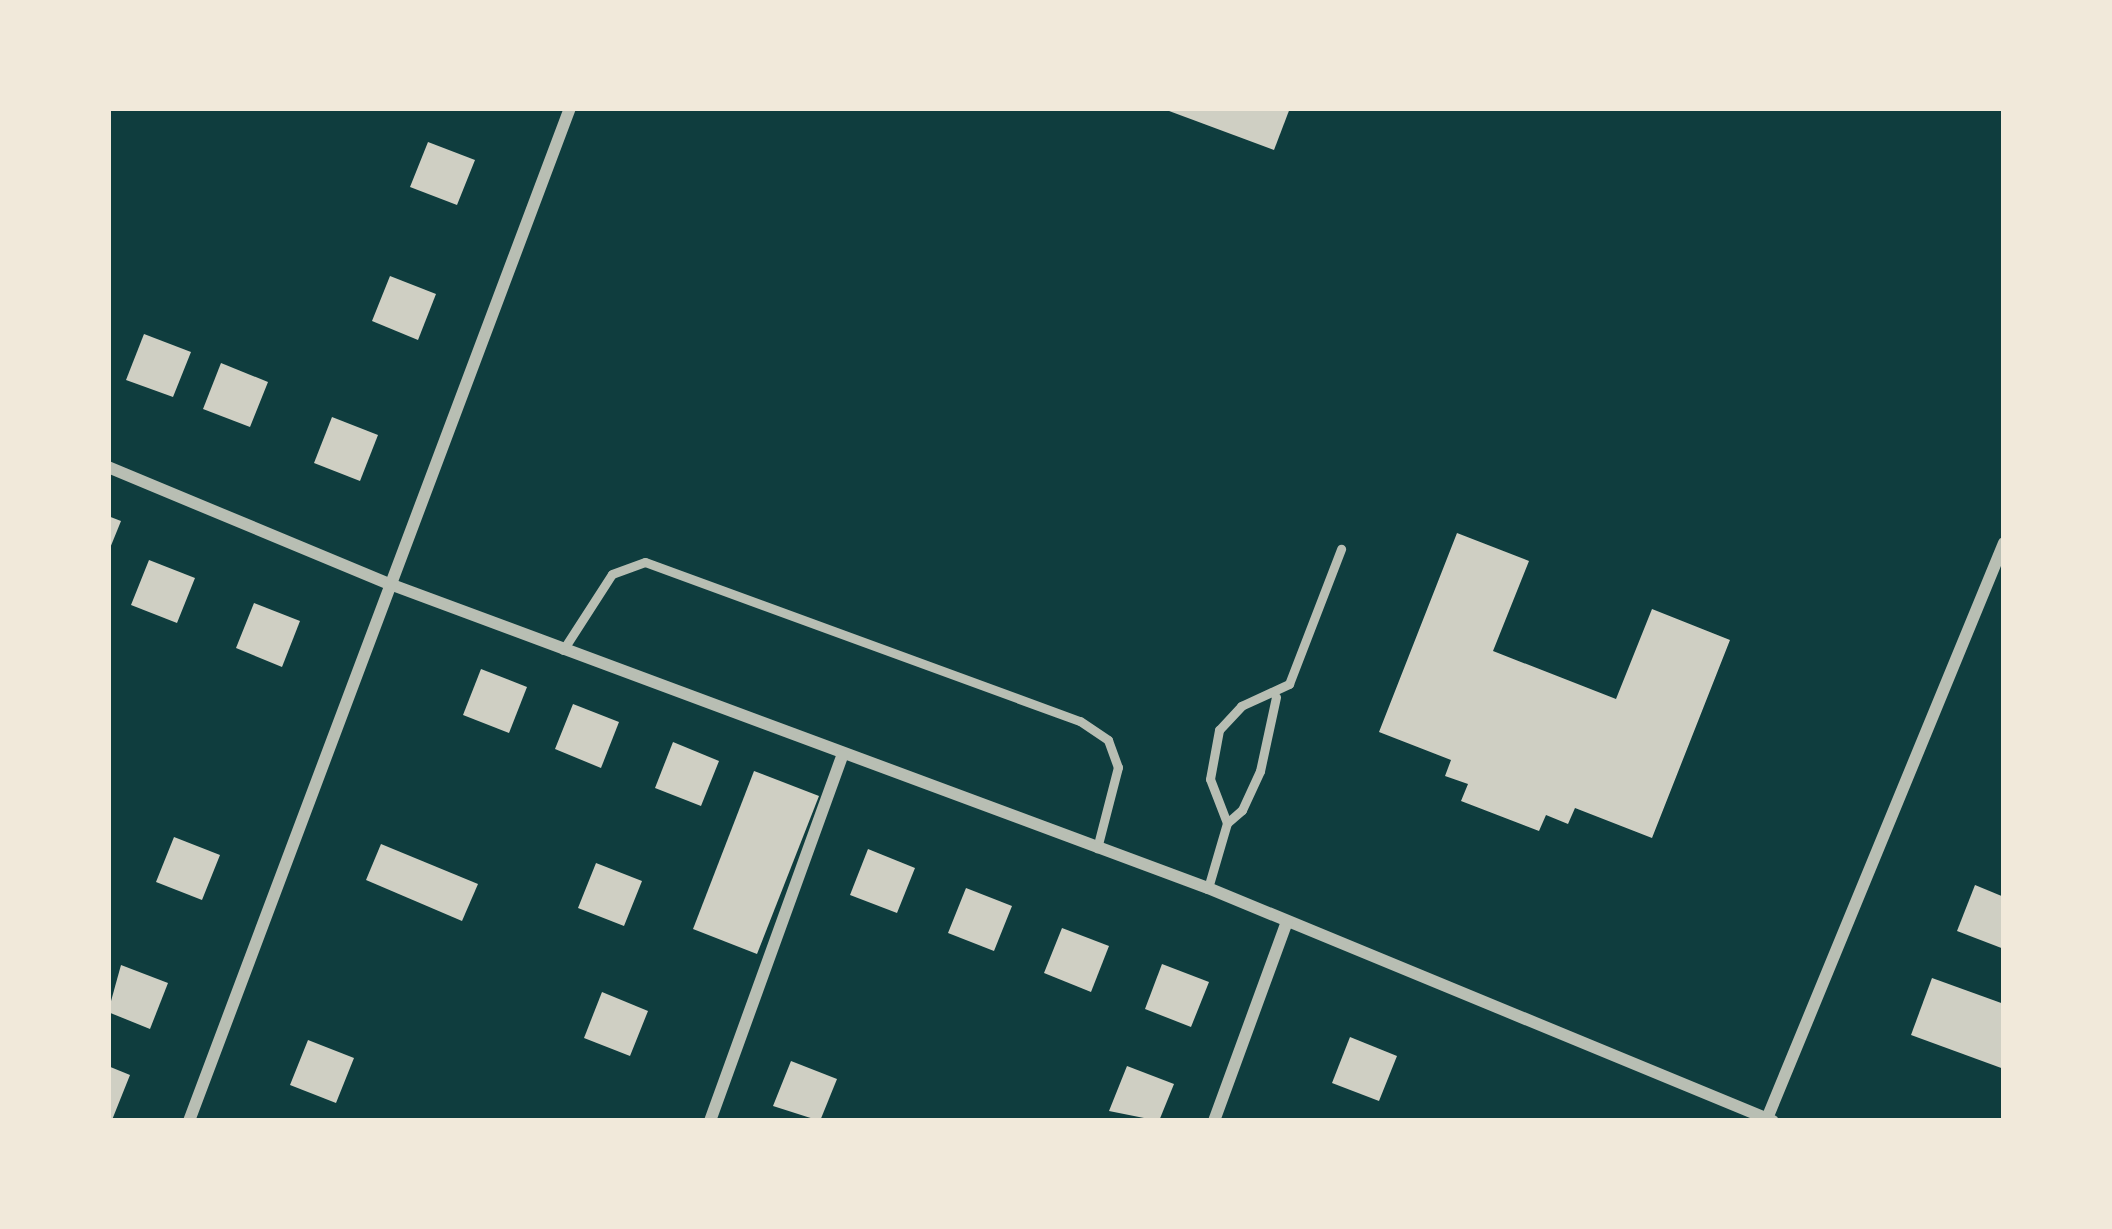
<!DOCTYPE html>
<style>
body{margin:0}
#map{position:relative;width:2112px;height:1229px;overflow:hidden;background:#0f3d3e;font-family:"Roboto Condensed",sans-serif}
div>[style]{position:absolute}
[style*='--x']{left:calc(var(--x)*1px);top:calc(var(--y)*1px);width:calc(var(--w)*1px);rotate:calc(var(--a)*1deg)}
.building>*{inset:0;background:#cfcfc3}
.service>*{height:9px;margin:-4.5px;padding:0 4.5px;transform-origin:4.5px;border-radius:4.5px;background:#b8beb3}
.minor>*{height:12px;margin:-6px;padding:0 6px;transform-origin:6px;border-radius:6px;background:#b8beb3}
span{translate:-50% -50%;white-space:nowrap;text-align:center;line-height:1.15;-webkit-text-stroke:9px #f1e9da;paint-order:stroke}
.frame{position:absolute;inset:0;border:111px solid #f1e9da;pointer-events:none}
</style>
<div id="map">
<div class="building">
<i style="clip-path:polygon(1161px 108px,1290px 108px,1274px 150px)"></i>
<i style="clip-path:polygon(428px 142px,475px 160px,457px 205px,410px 187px)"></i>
<i style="clip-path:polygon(390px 276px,436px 294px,418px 340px,372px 321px)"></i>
<i style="clip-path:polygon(144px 334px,191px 352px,173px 397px,126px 380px)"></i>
<i style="clip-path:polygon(221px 363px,268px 382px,250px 427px,203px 409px)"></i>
<i style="clip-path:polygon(332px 417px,378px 435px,360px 481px,314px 463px)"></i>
<i style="clip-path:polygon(108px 516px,121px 521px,108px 553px)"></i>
<i style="clip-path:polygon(1457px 533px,1529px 561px,1493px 651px,1616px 699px,1652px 609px,1730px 640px,1652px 838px,1575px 808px,1568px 824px,1546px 815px,1539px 831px,1461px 801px,1468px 784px,1445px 776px,1451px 760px,1379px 732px)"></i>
<i style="clip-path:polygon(149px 560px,195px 578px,177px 623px,131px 605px)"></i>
<i style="clip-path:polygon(254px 603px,300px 621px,282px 667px,236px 648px)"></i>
<i style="clip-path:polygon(481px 669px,527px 687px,509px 733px,463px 715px)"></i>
<i style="clip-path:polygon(573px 704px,619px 722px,601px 768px,555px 749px)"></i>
<i style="clip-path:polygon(673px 742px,719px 761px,701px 806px,655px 788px)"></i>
<i style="clip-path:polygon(754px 771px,819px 796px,757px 954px,693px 929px)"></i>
<i style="clip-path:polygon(174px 837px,220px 855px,202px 900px,156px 882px)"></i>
<i style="clip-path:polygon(381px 844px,478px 884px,462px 921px,366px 880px)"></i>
<i style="clip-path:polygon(868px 849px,915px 868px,897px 913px,850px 895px)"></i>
<i style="clip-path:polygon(596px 863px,642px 881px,624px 926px,578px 908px)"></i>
<i style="clip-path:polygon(1975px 885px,2004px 897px,2004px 949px,1957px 931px)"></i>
<i style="clip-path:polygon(966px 888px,1012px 906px,994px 951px,948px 933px)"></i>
<i style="clip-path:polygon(1062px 928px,1109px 946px,1091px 992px,1044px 973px)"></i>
<i style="clip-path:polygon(1162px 964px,1209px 982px,1191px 1027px,1145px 1009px)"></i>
<i style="clip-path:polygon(121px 965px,168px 983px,150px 1029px,108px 1012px)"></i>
<i style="clip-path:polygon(1932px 978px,2004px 1004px,2004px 1069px,1911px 1035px)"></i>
<i style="clip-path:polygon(602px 992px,648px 1011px,630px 1056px,584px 1038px)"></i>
<i style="clip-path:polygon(1350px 1037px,1397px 1056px,1379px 1101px,1332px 1083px)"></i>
<i style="clip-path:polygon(308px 1040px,354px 1058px,336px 1103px,290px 1085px)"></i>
<i style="clip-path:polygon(791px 1061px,837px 1079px,820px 1121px,773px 1106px)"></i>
<i style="clip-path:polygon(108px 1066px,130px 1075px,112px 1120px,108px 1119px)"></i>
<i style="clip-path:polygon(1127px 1066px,1174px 1084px,1159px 1121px,1109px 1111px)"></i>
</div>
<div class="service">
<i style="--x:563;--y:650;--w:90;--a:-57.2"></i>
<i style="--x:612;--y:574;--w:35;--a:-20"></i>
<i style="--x:645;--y:562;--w:463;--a:20.1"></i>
<i style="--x:1080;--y:721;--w:34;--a:34"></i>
<i style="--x:1108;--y:740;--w:29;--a:70"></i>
<i style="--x:1118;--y:767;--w:84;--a:104.5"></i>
<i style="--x:1276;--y:697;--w:76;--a:102.2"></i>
<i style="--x:1260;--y:771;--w:43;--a:114.8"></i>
<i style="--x:1242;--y:810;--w:20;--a:139"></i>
<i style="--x:1227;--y:823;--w:47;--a:-111.1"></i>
<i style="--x:1210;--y:779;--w:50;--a:-79.6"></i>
<i style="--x:1219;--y:730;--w:33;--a:-47"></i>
<i style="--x:1241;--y:706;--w:53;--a:-24.6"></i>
<i style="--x:1289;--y:684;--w:145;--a:-68.9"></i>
<i style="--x:1208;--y:888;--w:68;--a:-73.7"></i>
</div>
<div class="minor">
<i style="--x:108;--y:467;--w:302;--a:22.6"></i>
<i style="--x:387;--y:583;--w:876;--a:20.38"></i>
<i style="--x:1208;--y:888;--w:611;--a:22.41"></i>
<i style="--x:189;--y:1121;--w:1082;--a:-69.39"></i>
<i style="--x:710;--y:1121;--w:388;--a:-70.1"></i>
<i style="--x:1214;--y:1121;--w:212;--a:-69.9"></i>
<i style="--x:1766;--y:1121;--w:625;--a:-67.62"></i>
</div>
<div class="frame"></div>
</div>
